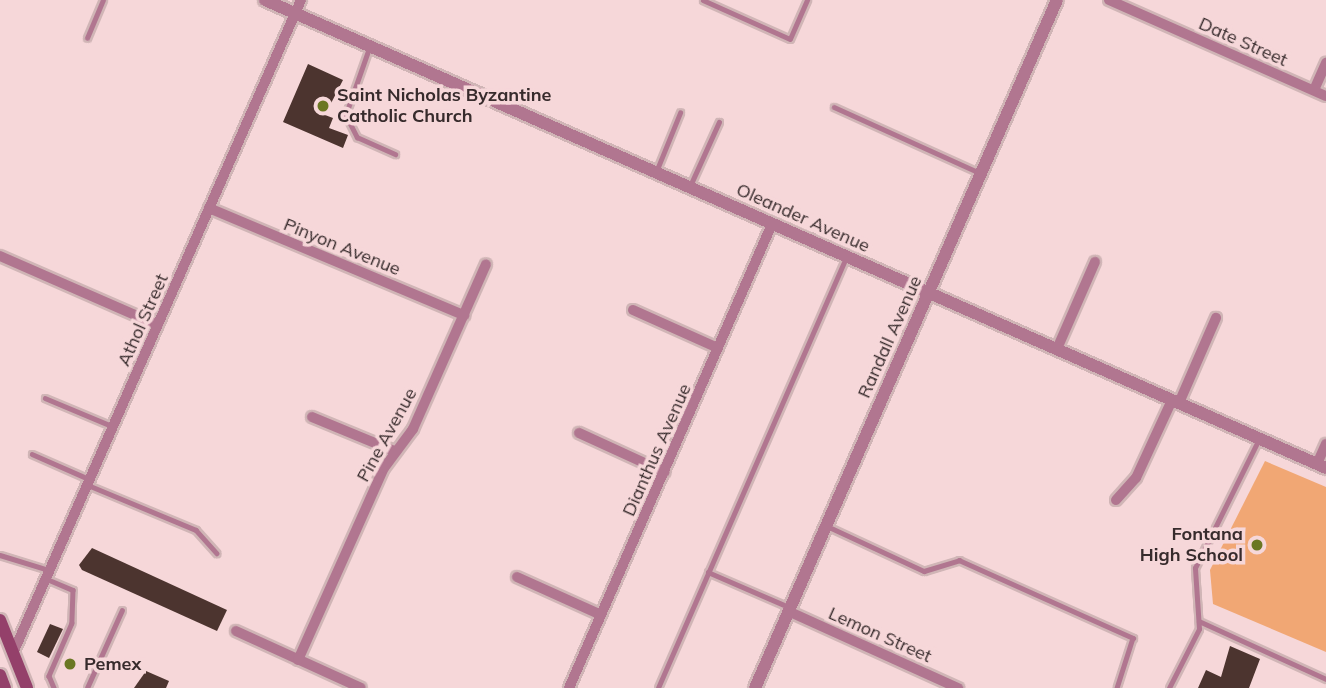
<!DOCTYPE html>
<style>
body{margin:0}
#map{position:relative;width:1326px;height:688px;overflow:hidden;background:#f6d7d9;font-family:Mulish,sans-serif}
div>[style]{position:absolute}
[style*='--x']{left:calc(var(--x)*1px);top:calc(var(--y)*1px);width:calc(var(--w)*1px);rotate:calc(var(--a)*1deg)}
.green>*{inset:0;background:#f1a774}
.building>*{inset:0;background:#4c342f}
.roads{filter:drop-shadow(2px 0 #d0b5b6) drop-shadow(-2px 0 #d0b5b6) drop-shadow(0 2px #d0b5b6) drop-shadow(0 -2px #d0b5b6)}
.service>*{height:4.5px;margin:-2.25px;padding:0 2.25px;transform-origin:2.25px;border-radius:2.25px;background:#b17690}
.minor>*{height:10px;margin:-5px;padding:0 5px;transform-origin:5px;border-radius:5px;background:#b17690}
.tertiary>*{height:12px;margin:-6px;padding:0 6px;transform-origin:6px;border-radius:6px;background:#b17690}
.secondary>*{height:12px;margin:-6px;padding:0 6px;transform-origin:6px;border-radius:6px;background:#94406a}
.dots>*{width:19px;height:19px;translate:-50% -50%;box-sizing:border-box;border:4px solid #f6d7d9;border-radius:50%}
span{translate:-50% -50%;white-space:nowrap;text-align:center;line-height:1.15;-webkit-text-stroke:7px #f6d7d9;paint-order:stroke}
.street-label{font-size:18px;color:#372b2c}
.poi-label{font-size:18px;color:#372b2c;font-weight:700}
.left{translate:0 -50%;text-align:left}
.right{translate:-100% -50%;text-align:right}
</style>
<div id="map">
<div class="green">
<i style="clip-path:polygon(1265px 461px,1326px 487px,1326px 652px,1213px 604px,1210px 570px)"></i>
</div>
<div class="building">
<i style="clip-path:polygon(308px 64px,343px 80px,325px 115px,333px 118px,329px 128px,348px 135px,343px 148px,283px 122px)"></i>
<i style="clip-path:polygon(92px 548px,227px 610px,217px 631px,82px 570px,79px 565px)"></i>
<i style="clip-path:polygon(50px 624px,63px 629px,49px 658px,37px 652px)"></i>
<i style="clip-path:polygon(1230px 646px,1260px 659px,1249px 688px,1198px 688px,1206px 670px,1221px 677px)"></i>
<i style="clip-path:polygon(146px 671px,169px 681px,166px 688px,134px 688px)"></i>
</div>
<div class="roads">
<div class="service">
<i style="--x:703;--y:0;--w:95;--a:24.1"></i>
<i style="--x:790;--y:39;--w:43;--a:-66.4"></i>
<i style="--x:87;--y:38;--w:41;--a:-67.2"></i>
<i style="--x:370;--y:47;--w:72;--a:109.4"></i>
<i style="--x:346;--y:115;--w:25;--a:63"></i>
<i style="--x:357;--y:137;--w:42;--a:24.1"></i>
<i style="--x:834;--y:107;--w:160;--a:24.3"></i>
<i style="--x:656;--y:172;--w:64;--a:-67.9"></i>
<i style="--x:690;--y:186;--w:70;--a:-65.6"></i>
<i style="--x:45;--y:398;--w:73;--a:22.7"></i>
<i style="--x:32;--y:454;--w:62;--a:23.7"></i>
<i style="--x:88;--y:485;--w:117;--a:22.6"></i>
<i style="--x:196;--y:530;--w:31;--a:48"></i>
<i style="--x:827;--y:526;--w:107;--a:24.9"></i>
<i style="--x:924;--y:571;--w:37;--a:-17"></i>
<i style="--x:959;--y:560;--w:191;--a:24.1"></i>
<i style="--x:1133;--y:638;--w:52;--a:107.7"></i>
<i style="--x:0;--y:555;--w:51;--a:17"></i>
<i style="--x:708;--y:572;--w:88;--a:23.4"></i>
<i style="--x:47;--y:579;--w:28;--a:23"></i>
<i style="--x:73;--y:590;--w:33;--a:92"></i>
<i style="--x:72;--y:623;--w:58;--a:113.5"></i>
<i style="--x:49;--y:676;--w:13;--a:67"></i>
<i style="--x:1199;--y:621;--w:140;--a:24.5"></i>
<i style="--x:87;--y:688;--w:85;--a:-65.8"></i>
<i style="--x:658;--y:688;--w:468;--a:-66.4"></i>
<i style="--x:1169;--y:688;--w:66;--a:-63"></i>
<i style="--x:1199;--y:629;--w:61;--a:-93.8"></i>
<i style="--x:1195;--y:568;--w:144;--a:-63.6"></i>
</div>
<div class="minor">
<i style="--x:1109;--y:0;--w:237;--a:23.9"></i>
<i style="--x:1314;--y:90;--w:30;--a:-66"></i>
<i style="--x:209;--y:208;--w:277;--a:22.8"></i>
<i style="--x:0;--y:256;--w:172;--a:23.6"></i>
<i style="--x:633;--y:310;--w:93;--a:24.1"></i>
<i style="--x:1057;--y:349;--w:95;--a:-66.4"></i>
<i style="--x:1179;--y:403;--w:93;--a:-66.5"></i>
<i style="--x:312;--y:417;--w:89;--a:22.5"></i>
<i style="--x:579;--y:433;--w:94;--a:24.6"></i>
<i style="--x:1317;--y:464;--w:22;--a:-66"></i>
<i style="--x:1116;--y:500;--w:30;--a:-48"></i>
<i style="--x:1136;--y:478;--w:86;--a:-65.2"></i>
<i style="--x:517;--y:577;--w:92;--a:24.3"></i>
<i style="--x:788;--y:611;--w:187;--a:24.4"></i>
<i style="--x:236;--y:631;--w:137;--a:24.5"></i>
<i style="--x:13;--y:653;--w:714;--a:-66.2"></i>
<i style="--x:298;--y:660;--w:210;--a:-65.9"></i>
<i style="--x:384;--y:468;--w:49;--a:-53.4"></i>
<i style="--x:413;--y:429;--w:180;--a:-66.1"></i>
<i style="--x:569;--y:688;--w:506;--a:-66.37"></i>
</div>
<div class="tertiary">
<i style="--x:265;--y:0;--w:1160;--a:23.8"></i>
<i style="--x:755;--y:688;--w:751;--a:-66.3"></i>
</div>
<div class="secondary">
<i style="--x:0;--y:620;--w:73;--a:68.3"></i>
<i style="--x:0;--y:675;--w:14;--a:69"></i>
</div>
</div>
<div class="dots">
<i style="left:323px;top:106px;background:#6b7723"></i>
<i style="left:1257px;top:545px;background:#6b7723"></i>
<i style="left:70px;top:664px;background:#6b7723"></i>
</div>
<div class="street-label">
<span style="left:1243px;top:42px;rotate:24deg">Date Street</span>
<span style="left:803px;top:218px;rotate:24deg">Oleander Avenue</span>
<span style="left:342px;top:247px;rotate:22deg">Pinyon Avenue</span>
<span style="left:143px;top:320px;rotate:-66deg">Athol Street</span>
<span style="left:890px;top:337px;rotate:-66deg">Randall Avenue</span>
<span style="left:387px;top:435px;rotate:-61deg">Pine Avenue</span>
<span style="left:657px;top:450px;rotate:-66deg">Dianthus Avenue</span>
<span style="left:880px;top:635px;rotate:24deg">Lemon Street</span>
</div>
<div class="poi-label">
<span class="left" style="left:337px;top:106px">Saint Nicholas Byzantine<br>Catholic Church</span>
<span class="right" style="left:1243px;top:545px">Fontana<br>High School</span>
<span class="left" style="left:84px;top:664px">Pemex</span>
</div>
</div>
